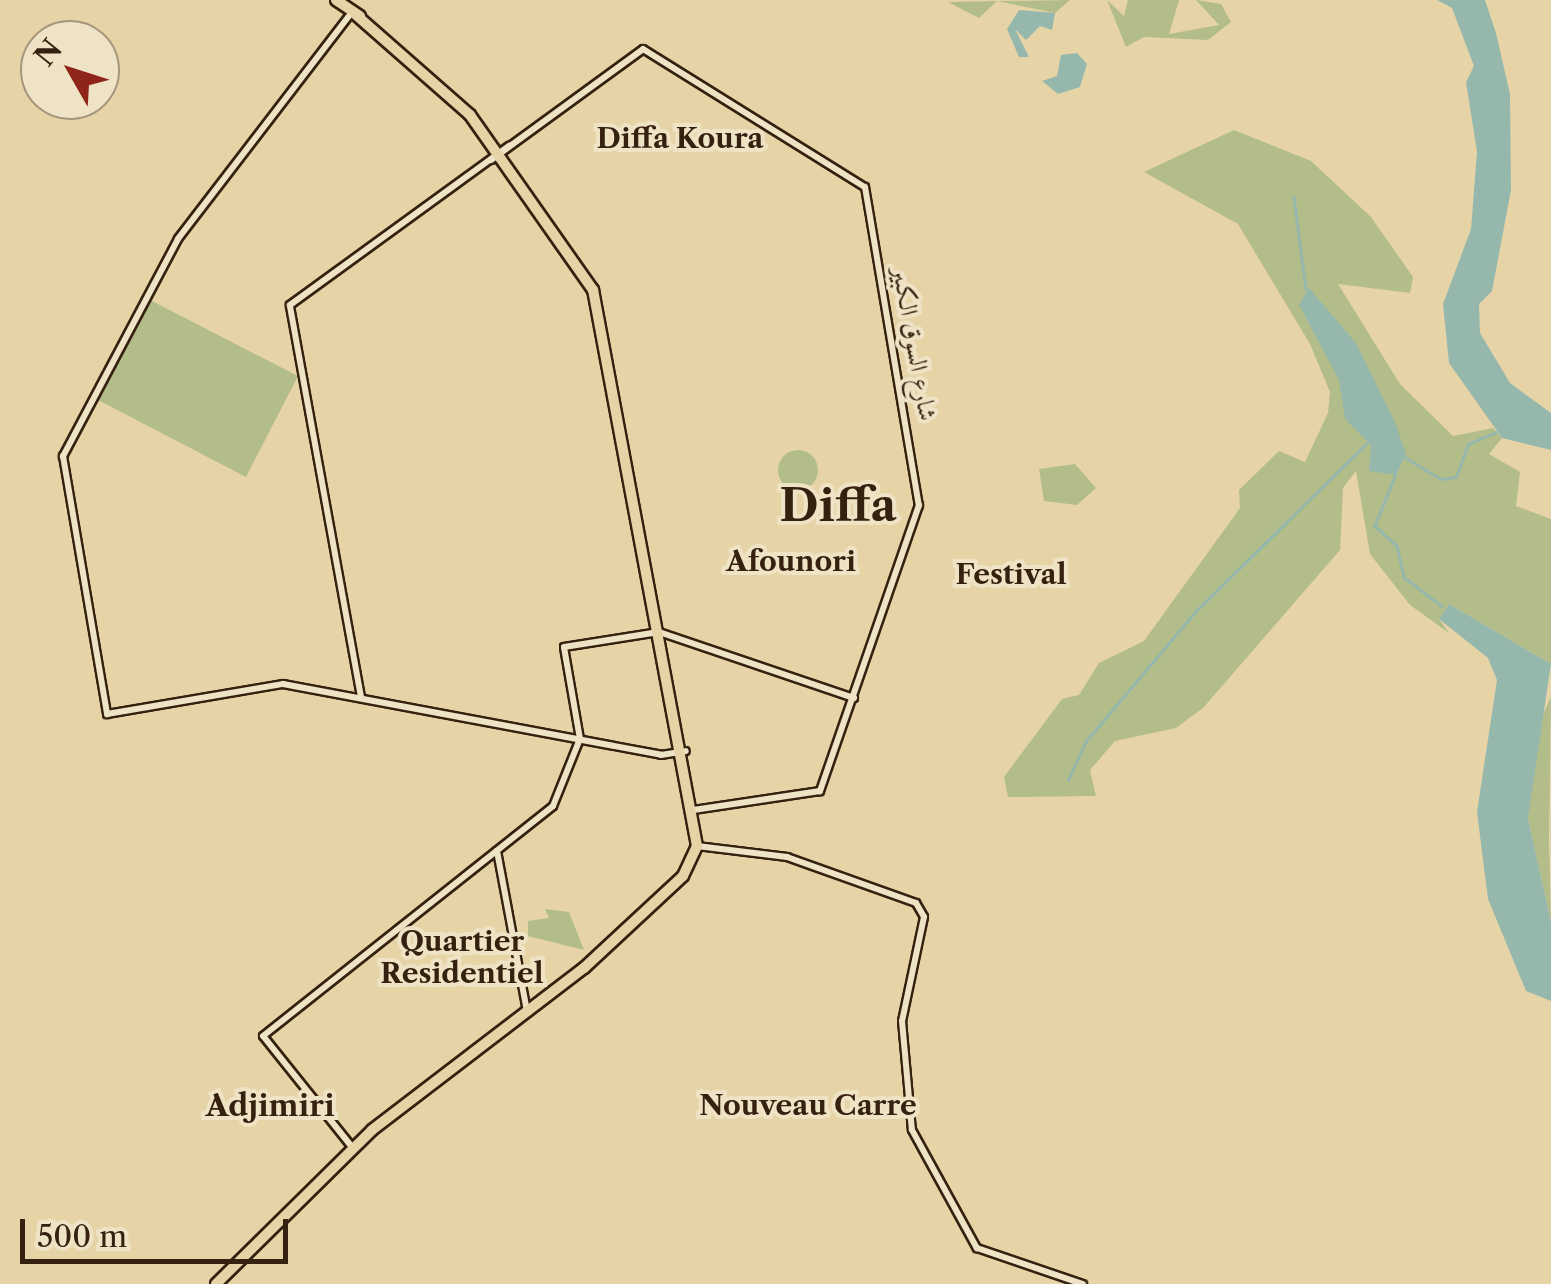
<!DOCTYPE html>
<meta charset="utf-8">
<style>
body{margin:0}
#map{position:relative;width:1551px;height:1284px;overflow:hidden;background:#e6d4a7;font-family:"Libre Caslon Text",Amiri,serif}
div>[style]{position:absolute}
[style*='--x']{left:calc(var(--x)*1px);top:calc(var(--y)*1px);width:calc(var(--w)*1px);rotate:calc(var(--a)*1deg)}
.green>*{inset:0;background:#b3bd89}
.round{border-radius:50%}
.water>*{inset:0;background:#96b8ac}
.stream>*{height:2.5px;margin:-1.25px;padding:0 1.25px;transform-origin:1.25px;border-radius:1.25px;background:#96b8ac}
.roads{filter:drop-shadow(2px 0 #35210f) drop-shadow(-2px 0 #35210f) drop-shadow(0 2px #35210f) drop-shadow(0 -2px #35210f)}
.secondary>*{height:6px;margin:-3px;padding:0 3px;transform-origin:3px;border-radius:3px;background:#efe3c6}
.highway>*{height:10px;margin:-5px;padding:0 5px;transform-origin:5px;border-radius:5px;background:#e6d4a7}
span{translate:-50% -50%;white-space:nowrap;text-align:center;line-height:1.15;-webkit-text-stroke:8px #efe3c6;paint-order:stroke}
.street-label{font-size:25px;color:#35210f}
.neighbourhood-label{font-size:28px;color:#35210f;font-weight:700}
.quarter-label{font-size:30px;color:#35210f;font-weight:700}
.town-label{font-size:45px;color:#35210f;font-weight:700}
.north{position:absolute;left:20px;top:20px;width:100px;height:100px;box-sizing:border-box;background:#efe3c6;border:2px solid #a5957d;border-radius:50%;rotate:309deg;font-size:28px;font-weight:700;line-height:40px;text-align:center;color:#35210f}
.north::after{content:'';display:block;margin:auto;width:35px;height:45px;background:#8f2418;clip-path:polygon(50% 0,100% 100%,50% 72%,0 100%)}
.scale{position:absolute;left:20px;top:1219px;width:268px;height:45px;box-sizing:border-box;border:5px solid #35210f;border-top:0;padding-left:12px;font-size:30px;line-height:35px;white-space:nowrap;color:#35210f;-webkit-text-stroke:8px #efe3c6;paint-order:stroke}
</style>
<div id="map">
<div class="green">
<i style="clip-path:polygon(1070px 0,1055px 13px,997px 1px,979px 18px,948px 2px)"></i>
<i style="clip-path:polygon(1107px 0,1124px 16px,1128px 0,1179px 0,1169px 34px,1219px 25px,1196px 0,1221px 4px,1231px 22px,1208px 40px,1144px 37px,1126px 47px)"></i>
<i style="clip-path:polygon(1234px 130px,1311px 161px,1371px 217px,1413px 277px,1410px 293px,1338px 284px,1400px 384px,1453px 436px,1493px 428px,1502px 438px,1489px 454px,1520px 472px,1516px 506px,1551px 519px,1551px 664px,1449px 604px,1439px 619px,1449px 633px,1410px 605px,1370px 554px,1356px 471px,1343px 488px,1340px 550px,1203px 708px,1176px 728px,1115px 741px,1090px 770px,1096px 796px,1008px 797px,1004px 777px,1062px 699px,1079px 695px,1099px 663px,1144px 641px,1240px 508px,1239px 490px,1279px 451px,1305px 462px,1328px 413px,1330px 392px,1310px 344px,1238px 224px,1144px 172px)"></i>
<i style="clip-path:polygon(150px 300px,298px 376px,246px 477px,98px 400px)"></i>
<i class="round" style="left:778px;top:450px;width:40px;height:40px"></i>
<i style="clip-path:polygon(1075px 464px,1096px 488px,1077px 505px,1044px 501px,1039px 469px)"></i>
<i style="clip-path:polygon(1551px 697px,1549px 840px,1551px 922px,1528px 818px,1537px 727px)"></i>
<i style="clip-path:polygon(545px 909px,569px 912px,584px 950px,528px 936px,528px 921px,549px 918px)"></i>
</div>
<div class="water">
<i style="clip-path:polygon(1437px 0,1485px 0,1496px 33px,1510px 94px,1511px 190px,1492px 291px,1479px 304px,1480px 333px,1510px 383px,1551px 413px,1551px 450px,1502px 438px,1449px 363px,1443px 304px,1471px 229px,1477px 152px,1466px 82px,1474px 66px,1452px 8px)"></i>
<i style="clip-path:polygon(1019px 10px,1055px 13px,1052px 30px,1040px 26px,1026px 40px,1015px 29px,1029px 57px,1019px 57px,1007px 29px)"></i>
<i style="clip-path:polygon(1077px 53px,1087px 64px,1080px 87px,1058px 94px,1042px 81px,1057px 76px,1061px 55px)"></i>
<i style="clip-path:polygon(1309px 288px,1356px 343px,1395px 422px,1406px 454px,1396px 475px,1369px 471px,1371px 445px,1345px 419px,1339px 380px,1299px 305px)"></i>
<i style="clip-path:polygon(1449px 604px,1551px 664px,1528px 818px,1551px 922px,1551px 1001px,1526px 991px,1488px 899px,1477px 812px,1497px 680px,1488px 658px,1439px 619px)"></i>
</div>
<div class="stream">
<i style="--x:1294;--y:197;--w:93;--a:82.6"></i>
<i style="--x:1403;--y:456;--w:44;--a:31.2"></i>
<i style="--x:1441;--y:479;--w:15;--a:-8"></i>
<i style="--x:1456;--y:477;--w:35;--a:-70"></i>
<i style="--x:1468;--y:444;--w:30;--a:-23"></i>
<i style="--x:1396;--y:474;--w:56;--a:112"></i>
<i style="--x:1375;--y:526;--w:30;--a:42"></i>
<i style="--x:1397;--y:546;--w:32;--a:77"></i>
<i style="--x:1404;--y:577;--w:48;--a:37.3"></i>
<i style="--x:1068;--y:780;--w:43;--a:-65.2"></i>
<i style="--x:1086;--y:741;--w:170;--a:-49.8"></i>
<i style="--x:1196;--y:611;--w:240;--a:-44.5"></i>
</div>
<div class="roads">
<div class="secondary">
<i style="--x:352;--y:12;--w:286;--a:127.5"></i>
<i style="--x:178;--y:239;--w:246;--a:117.9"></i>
<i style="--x:63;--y:456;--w:262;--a:80.3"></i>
<i style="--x:107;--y:714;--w:179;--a:-9.7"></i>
<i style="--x:283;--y:684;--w:385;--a:10.6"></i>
<i style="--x:661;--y:755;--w:25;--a:-9"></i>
<i style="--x:491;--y:160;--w:188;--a:-36.1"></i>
<i style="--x:643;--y:49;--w:261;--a:31.9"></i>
<i style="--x:865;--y:187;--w:323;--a:80.4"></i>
<i style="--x:919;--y:505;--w:303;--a:109.1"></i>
<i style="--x:820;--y:791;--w:128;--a:171.5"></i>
<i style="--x:361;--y:697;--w:398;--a:-100.3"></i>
<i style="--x:290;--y:305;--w:271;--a:-36"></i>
<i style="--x:697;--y:846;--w:91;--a:7"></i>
<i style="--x:787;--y:857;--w:137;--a:19.6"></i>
<i style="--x:916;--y:903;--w:16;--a:60"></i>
<i style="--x:924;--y:917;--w:106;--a:101.9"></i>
<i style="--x:902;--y:1021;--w:109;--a:84.8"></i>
<i style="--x:912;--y:1130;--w:135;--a:61.2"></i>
<i style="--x:977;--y:1248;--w:112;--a:18.8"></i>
<i style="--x:497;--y:851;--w:164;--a:79.4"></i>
<i style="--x:352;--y:1147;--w:142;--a:-128.7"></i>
<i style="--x:263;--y:1036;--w:370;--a:-38.4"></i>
<i style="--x:553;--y:806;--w:72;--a:-68.1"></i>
<i style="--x:580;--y:739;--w:93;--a:-99.9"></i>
<i style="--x:564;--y:647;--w:96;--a:-9"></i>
<i style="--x:659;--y:632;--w:206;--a:18.7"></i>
</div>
<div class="highway">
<i style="--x:336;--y:0;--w:29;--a:34"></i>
<i style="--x:216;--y:1284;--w:219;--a:-44.6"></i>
<i style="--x:372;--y:1130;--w:267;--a:-37.4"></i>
<i style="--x:584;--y:968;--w:135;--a:-42.9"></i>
<i style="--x:683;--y:876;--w:33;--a:-65"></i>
<i style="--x:697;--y:846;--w:566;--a:-100.59"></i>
<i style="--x:593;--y:290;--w:214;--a:-125.1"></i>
<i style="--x:470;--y:115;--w:153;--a:-138.7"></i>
</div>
</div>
<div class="street-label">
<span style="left:914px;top:344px;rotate:80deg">شارع السوق الكبير</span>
</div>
<div class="neighbourhood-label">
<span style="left:680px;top:138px">Diffa Koura</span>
<span style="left:791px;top:561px">Afounori</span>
<span style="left:1011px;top:574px">Festival</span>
<span style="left:462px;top:957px">Quartier<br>Residentiel</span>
<span style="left:808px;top:1105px">Nouveau Carre</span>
</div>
<div class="quarter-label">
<span style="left:270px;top:1106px">Adjimiri</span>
</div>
<div class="town-label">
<span style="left:838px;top:506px">Diffa</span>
</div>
<div class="north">N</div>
<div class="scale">500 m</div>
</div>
